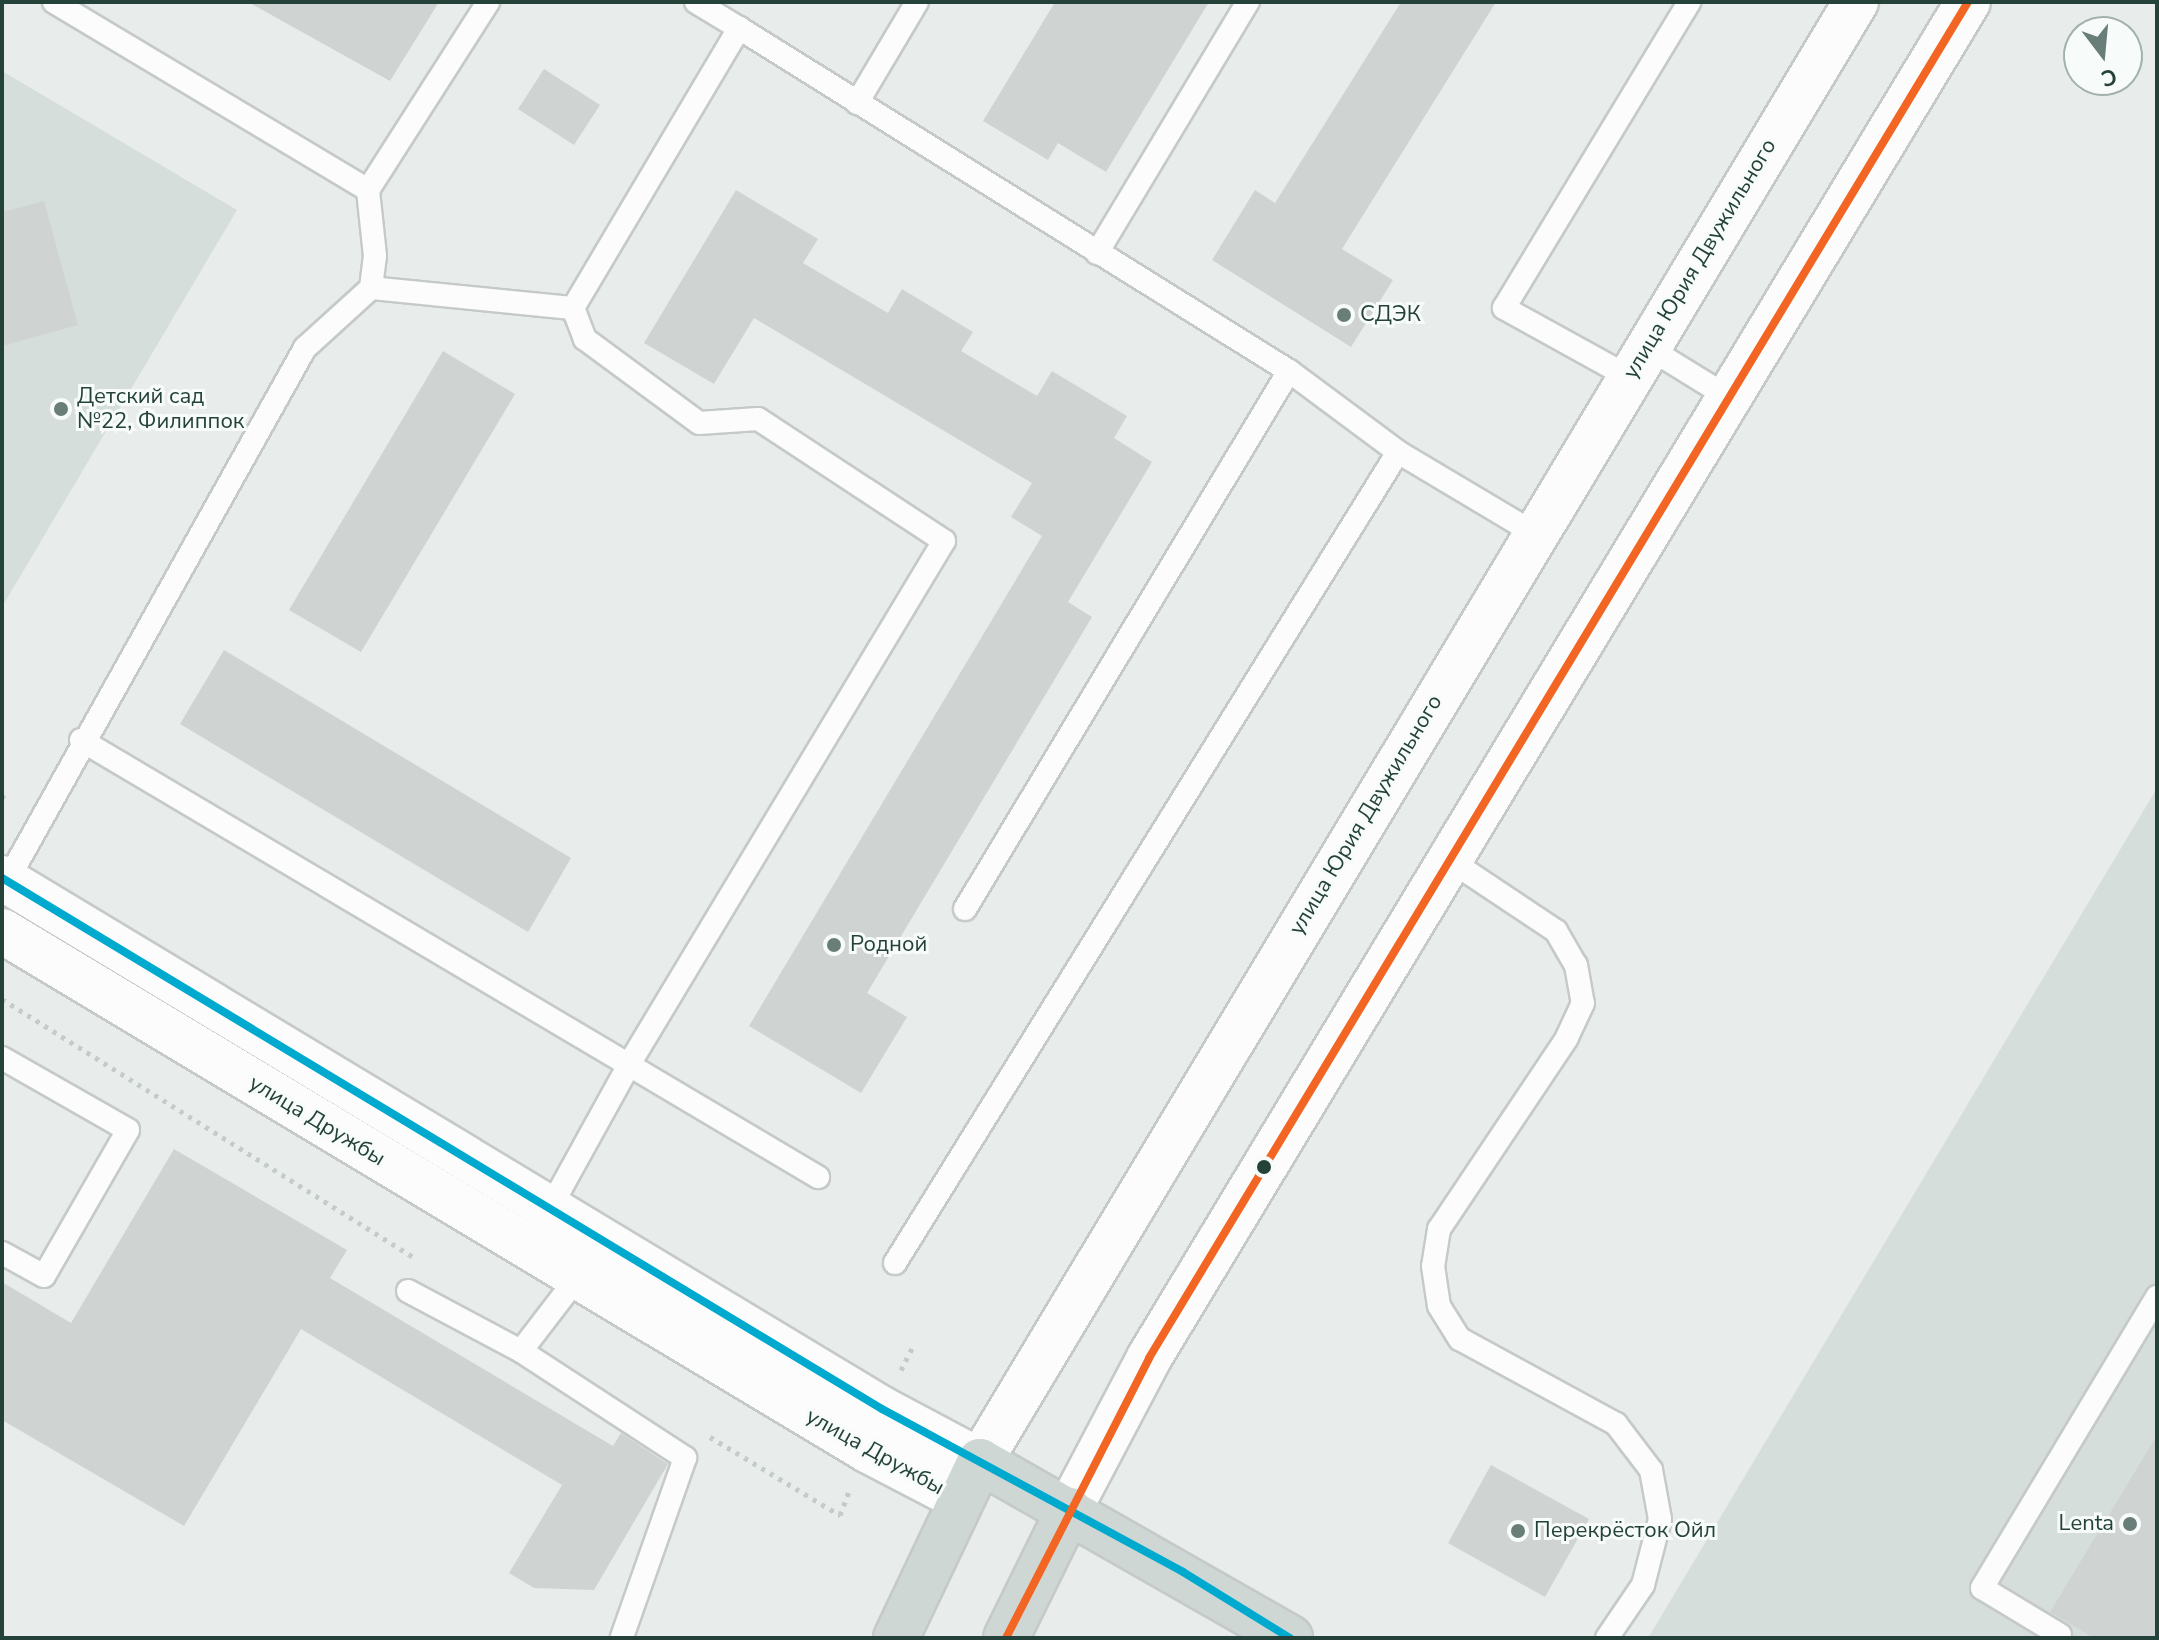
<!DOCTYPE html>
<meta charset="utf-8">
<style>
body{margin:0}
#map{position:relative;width:2159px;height:1640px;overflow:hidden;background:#e8edeb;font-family:"Nunito Sans",sans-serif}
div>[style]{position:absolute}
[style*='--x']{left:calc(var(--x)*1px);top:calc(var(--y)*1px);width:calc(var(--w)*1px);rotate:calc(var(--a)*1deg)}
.built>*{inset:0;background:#d6dedb}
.building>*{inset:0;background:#cfd4d2}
.path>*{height:5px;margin-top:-2.5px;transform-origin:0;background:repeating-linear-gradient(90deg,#c3ccca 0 4px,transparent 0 10px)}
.roads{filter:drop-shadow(2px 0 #c5cac8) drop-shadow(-2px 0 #c5cac8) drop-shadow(0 2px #c5cac8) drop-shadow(0 -2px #c5cac8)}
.lane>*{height:22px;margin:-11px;padding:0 11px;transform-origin:11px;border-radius:11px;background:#fcfcfc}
.secondary>*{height:44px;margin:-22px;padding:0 22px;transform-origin:22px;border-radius:22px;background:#fcfcfc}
.primary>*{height:44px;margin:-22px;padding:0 22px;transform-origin:22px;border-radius:22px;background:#cfd7d5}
.bus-1>*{height:8px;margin:-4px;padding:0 4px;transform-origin:4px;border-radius:4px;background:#00a9ce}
.bus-2>*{height:8px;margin:-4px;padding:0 4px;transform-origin:4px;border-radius:4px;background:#f26522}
.dots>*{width:22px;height:22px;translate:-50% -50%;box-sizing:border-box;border:4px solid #f7fbf9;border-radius:50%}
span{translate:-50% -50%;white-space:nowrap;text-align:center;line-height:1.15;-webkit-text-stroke:6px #f7fbf9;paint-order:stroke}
.street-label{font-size:22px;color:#24423a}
.poi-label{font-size:22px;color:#24423a}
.left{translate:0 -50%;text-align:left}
.right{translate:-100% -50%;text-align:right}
.frame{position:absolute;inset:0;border:4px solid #24423a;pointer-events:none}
.north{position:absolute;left:2063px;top:16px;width:80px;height:80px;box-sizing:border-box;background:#f7fbf9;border:2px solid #a3b1ad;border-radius:50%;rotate:164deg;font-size:22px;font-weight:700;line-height:32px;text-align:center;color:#24423a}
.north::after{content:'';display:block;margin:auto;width:28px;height:36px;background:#697e78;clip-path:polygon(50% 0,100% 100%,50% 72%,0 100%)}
</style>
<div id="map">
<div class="built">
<i style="clip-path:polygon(2px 71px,237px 210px,2px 607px)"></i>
<i style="clip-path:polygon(2157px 788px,2157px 1638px,1648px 1638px)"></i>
</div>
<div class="building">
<i style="clip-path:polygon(248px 2px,439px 2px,390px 81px)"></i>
<i style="clip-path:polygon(1055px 2px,1209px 2px,1106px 172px,1058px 143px,1048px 160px,983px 121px)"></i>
<i style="clip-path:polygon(1401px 2px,1496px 2px,1342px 249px,1393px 280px,1351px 347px,1212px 260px,1255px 190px,1275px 203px)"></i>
<i style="clip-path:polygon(544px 69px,600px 105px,574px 145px,518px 109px)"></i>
<i style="clip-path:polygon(736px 190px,818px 239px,803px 263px,888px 313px,902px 289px,973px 332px,961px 351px,1037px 396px,1052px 371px,1127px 416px,1114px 438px,1152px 462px,1068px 602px,1092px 617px,867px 993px,907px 1017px,861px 1093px,749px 1026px,1042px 536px,1011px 517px,1032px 483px,754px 318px,714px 384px,644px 343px)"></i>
<i style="clip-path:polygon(44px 201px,78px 325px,2px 346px,2px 212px)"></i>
<i style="clip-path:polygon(443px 351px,515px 394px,361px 652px,289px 610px)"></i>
<i style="clip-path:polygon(224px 650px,571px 858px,528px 932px,180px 724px)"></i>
<i style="clip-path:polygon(174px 1149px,347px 1250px,330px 1278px,613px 1446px,621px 1433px,668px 1464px,594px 1590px,534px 1588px,509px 1573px,562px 1485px,301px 1329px,184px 1526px,2px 1420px,2px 1282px,71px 1323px)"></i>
<i style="clip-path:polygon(2157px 1435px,2157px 1638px,2094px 1638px,2050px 1612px)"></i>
<i style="clip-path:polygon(1491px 1465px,1589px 1519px,1545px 1597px,1448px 1543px)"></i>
</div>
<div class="path">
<i style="--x:2;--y:798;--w:6;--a:-59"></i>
<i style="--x:2;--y:999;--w:487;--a:32.1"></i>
<i style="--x:901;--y:1370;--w:29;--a:-63"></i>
<i style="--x:710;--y:1437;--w:152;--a:31"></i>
<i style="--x:840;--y:1515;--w:28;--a:-69"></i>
</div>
<div class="roads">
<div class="lane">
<i style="--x:54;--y:2;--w:366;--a:30.9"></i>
<i style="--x:696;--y:2;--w:50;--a:31.2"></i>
<i style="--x:857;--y:103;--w:117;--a:-59.3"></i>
<i style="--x:1097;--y:253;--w:293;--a:-59"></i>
<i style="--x:371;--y:288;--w:203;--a:5.7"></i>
<i style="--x:1647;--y:347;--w:95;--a:31.7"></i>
<i style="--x:1629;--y:377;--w:143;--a:-151.1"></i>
<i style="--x:1504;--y:308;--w:358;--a:-58.8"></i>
<i style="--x:81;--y:740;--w:857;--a:30.67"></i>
<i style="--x:1448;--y:859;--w:130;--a:33.7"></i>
<i style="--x:1556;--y:931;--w:39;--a:60"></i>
<i style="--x:1576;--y:965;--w:39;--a:80"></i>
<i style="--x:1583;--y:1003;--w:38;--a:115"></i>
<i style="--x:1567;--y:1038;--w:230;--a:123.8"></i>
<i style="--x:1439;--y:1229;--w:37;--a:99"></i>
<i style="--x:1433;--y:1266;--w:40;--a:81.5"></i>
<i style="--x:1439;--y:1306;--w:39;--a:58"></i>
<i style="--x:1460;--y:1339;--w:178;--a:28.6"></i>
<i style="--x:1616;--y:1424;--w:58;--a:52.7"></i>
<i style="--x:1651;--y:1470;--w:50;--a:79.6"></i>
<i style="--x:1660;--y:1519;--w:68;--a:104.4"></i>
<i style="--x:1643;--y:1585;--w:64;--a:124.2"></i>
<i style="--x:7;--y:881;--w:611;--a:-60.79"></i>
<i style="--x:305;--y:348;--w:89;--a:-42.3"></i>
<i style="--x:371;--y:288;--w:32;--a:-83"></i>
<i style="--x:375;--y:256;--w:66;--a:-96.1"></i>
<i style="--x:368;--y:190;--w:223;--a:-57.4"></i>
<i style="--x:965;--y:909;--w:628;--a:-58.94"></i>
<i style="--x:2;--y:1058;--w:145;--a:29.7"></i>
<i style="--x:128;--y:1130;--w:168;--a:119.9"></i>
<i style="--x:44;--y:1276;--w:48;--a:-151.3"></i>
<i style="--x:550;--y:1208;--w:168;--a:-61.1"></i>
<i style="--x:631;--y:1061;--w:607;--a:-58.96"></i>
<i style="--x:944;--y:541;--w:222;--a:-146.7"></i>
<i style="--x:758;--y:419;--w:59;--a:176.1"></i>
<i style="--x:699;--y:423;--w:142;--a:-143.6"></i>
<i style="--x:585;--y:339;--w:33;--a:-111"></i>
<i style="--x:573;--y:308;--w:326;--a:-59.3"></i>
<i style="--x:739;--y:28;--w:648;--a:31.95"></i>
<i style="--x:1289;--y:371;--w:136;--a:36.6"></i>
<i style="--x:1398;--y:452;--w:158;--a:30.8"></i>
<i style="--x:895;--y:1263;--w:954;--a:-58.19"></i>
<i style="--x:408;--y:1291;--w:128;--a:28"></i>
<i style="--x:521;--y:1351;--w:92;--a:-52.5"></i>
<i style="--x:521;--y:1351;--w:196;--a:33.1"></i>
<i style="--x:685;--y:1458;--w:190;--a:109.4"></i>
<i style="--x:2060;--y:1635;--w:91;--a:-148.9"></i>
<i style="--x:1982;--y:1588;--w:340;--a:-59"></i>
</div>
<div class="secondary">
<i style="--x:2;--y:878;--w:1028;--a:31.11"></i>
<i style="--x:882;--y:1409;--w:111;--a:28"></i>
<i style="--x:980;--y:1461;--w:1702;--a:-59.02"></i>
<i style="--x:2;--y:931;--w:1009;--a:30.96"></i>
<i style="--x:867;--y:1450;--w:106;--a:27.5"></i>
<i style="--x:1069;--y:1510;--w:172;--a:-62.2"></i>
<i style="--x:1149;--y:1358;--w:1584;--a:-58.87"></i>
</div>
<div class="primary">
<i style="--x:896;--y:1638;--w:196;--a:-64.6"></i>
<i style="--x:980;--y:1461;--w:357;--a:29.7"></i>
<i style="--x:1006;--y:1638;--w:143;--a:-63.8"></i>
</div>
</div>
<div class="bus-1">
<i style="--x:2;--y:878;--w:1028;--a:31.11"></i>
<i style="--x:882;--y:1409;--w:342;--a:28.4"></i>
<i style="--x:1183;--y:1572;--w:126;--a:31.7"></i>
</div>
<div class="bus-2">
<i style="--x:1006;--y:1638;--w:314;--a:-62.9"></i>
<i style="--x:1149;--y:1358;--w:1584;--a:-58.87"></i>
</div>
<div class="dots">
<i style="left:1344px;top:315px;background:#697e78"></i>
<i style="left:61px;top:409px;background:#697e78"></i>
<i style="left:834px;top:945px;background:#697e78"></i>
<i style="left:1264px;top:1167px;background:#24423a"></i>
<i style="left:2130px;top:1524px;background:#697e78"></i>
<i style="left:1518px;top:1531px;background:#697e78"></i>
</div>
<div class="street-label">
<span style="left:1700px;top:259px;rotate:-59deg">улица Юрия Двужильного</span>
<span style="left:1366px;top:815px;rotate:-59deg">улица Юрия Двужильного</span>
<span style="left:317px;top:1121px;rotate:31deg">улица Дружбы</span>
<span style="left:875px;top:1452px;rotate:29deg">улица Дружбы</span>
</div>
<div class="poi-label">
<span class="left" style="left:1360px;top:315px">СДЭК</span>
<span class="left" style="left:77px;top:409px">Детский сад<br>№22, Филиппок</span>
<span class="left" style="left:850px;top:945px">Родной</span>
<span class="right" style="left:2114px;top:1524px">Lenta</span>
<span class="left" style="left:1534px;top:1531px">Перекрёсток Ойл</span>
</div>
<div class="frame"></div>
<div class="north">С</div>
</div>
